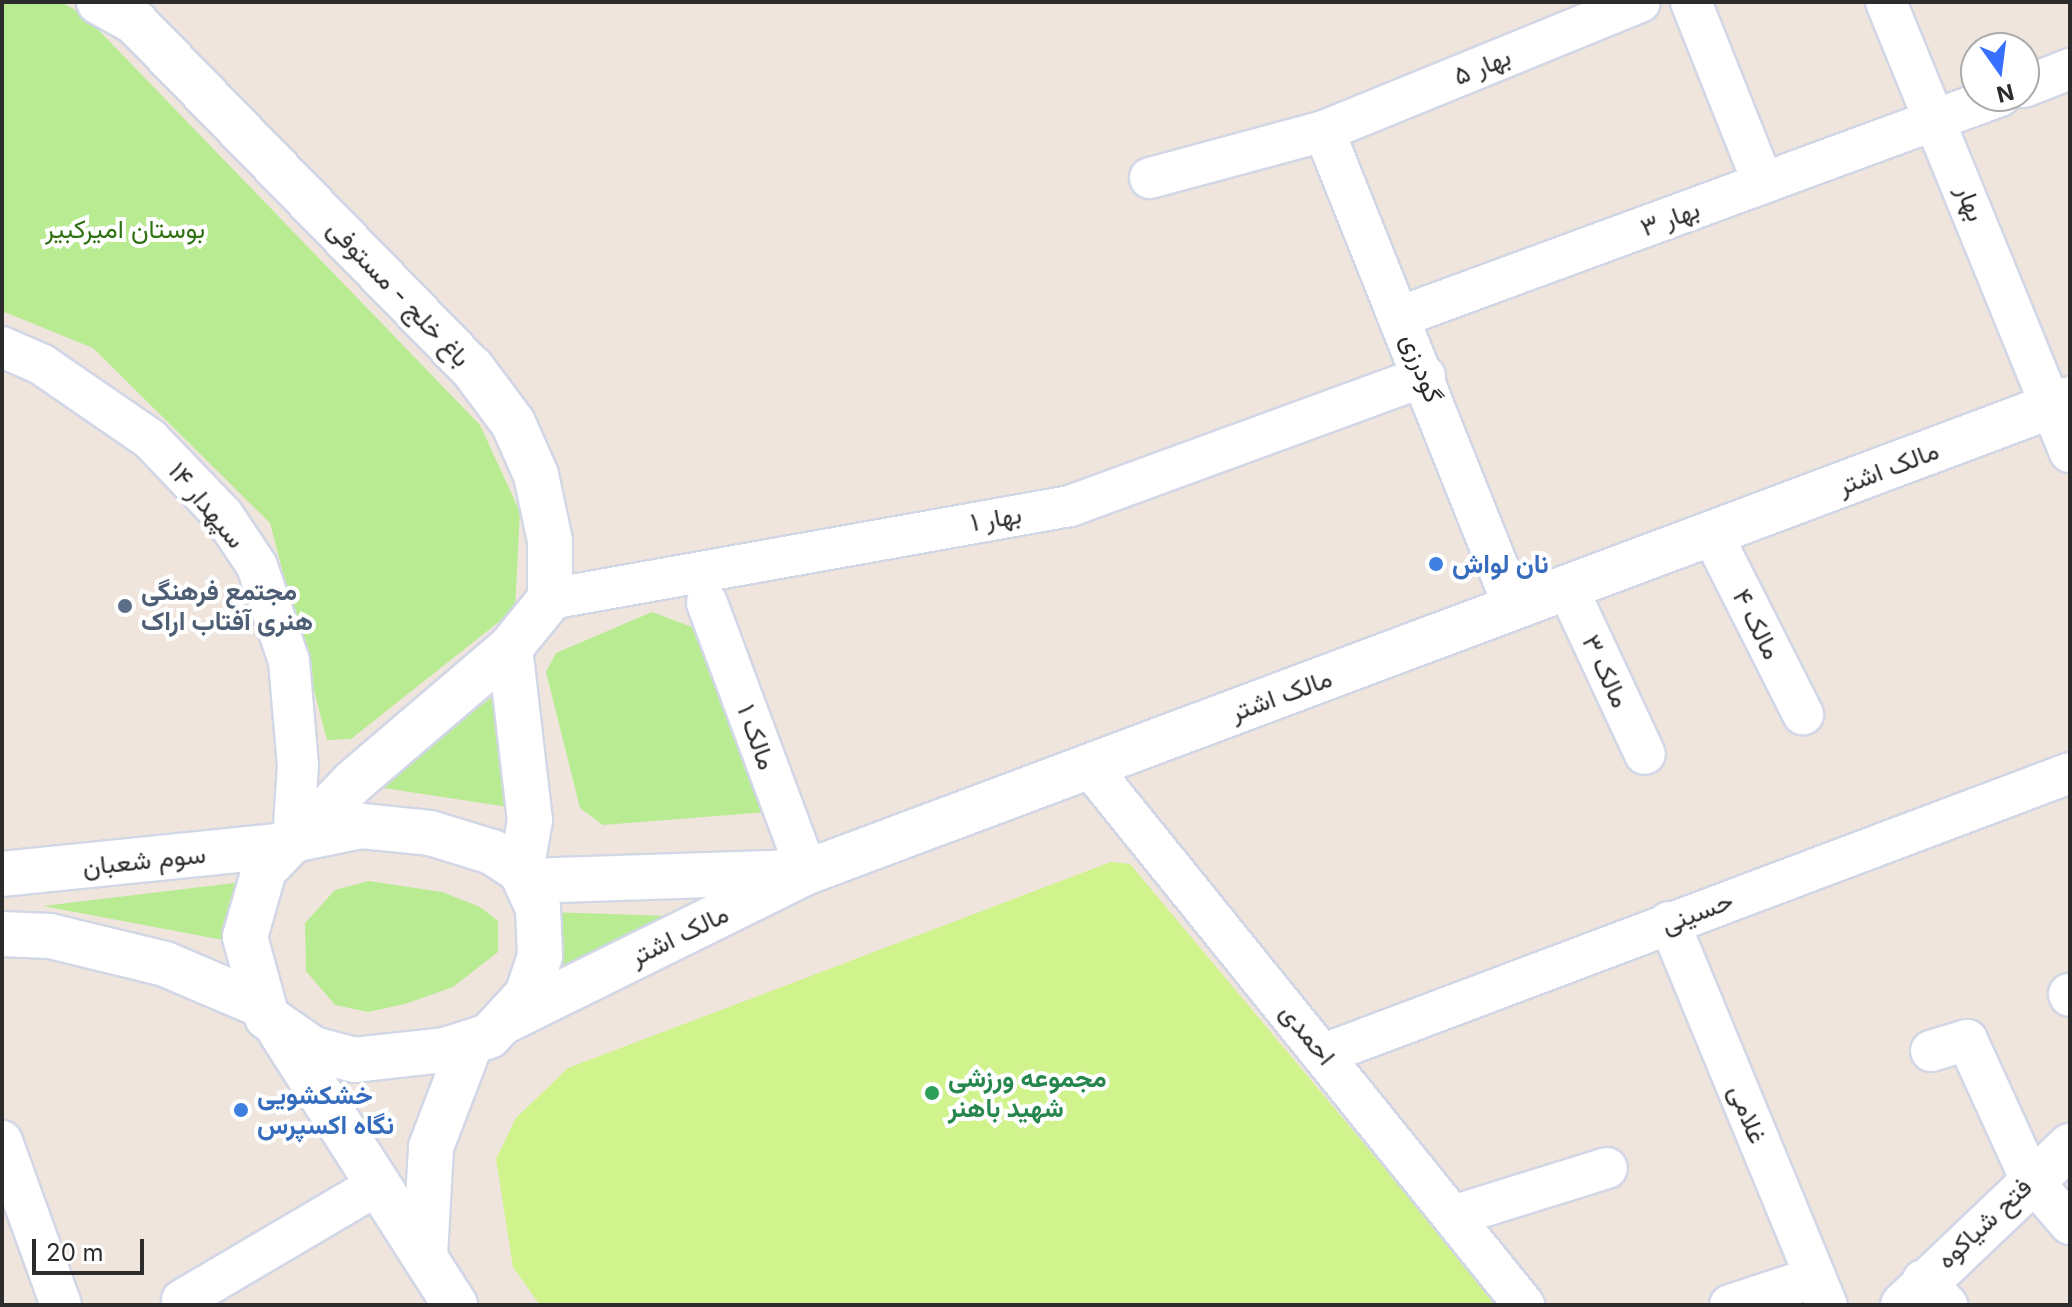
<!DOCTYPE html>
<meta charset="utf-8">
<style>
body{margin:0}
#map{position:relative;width:2072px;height:1307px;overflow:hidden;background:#efe5dd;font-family:Inter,Vazirmatn,sans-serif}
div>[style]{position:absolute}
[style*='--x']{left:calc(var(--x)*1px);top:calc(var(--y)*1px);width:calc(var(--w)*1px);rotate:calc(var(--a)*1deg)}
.green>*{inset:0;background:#b9eb93}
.pitch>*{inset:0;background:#d1f38e}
.roads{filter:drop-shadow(2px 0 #d2d7e6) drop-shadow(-2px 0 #d2d7e6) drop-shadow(0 2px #d2d7e6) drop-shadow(0 -2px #d2d7e6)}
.minor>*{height:40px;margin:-20px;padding:0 20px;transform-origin:20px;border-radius:20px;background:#fff}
.tertiary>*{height:44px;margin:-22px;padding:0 22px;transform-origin:22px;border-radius:22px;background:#fff}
.dots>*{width:22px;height:22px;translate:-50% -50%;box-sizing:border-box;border:4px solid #fff;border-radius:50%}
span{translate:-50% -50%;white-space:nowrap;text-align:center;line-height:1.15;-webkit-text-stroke:8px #fff;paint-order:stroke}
.street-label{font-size:26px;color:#2c2c2c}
.park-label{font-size:26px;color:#2f7212}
.shop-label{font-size:26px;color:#366cbe;font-weight:700}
.left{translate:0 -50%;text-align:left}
.service-label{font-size:26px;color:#4e5e75;font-weight:700}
.leisure-label{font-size:26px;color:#27864d;font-weight:700}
.frame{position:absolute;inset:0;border:4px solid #2c2c2c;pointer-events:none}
.north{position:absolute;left:1960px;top:32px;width:80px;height:80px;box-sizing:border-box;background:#fff;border:2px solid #ababab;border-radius:50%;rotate:166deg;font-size:22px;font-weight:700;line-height:32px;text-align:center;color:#2c2c2c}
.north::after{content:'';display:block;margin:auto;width:28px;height:36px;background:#3970ff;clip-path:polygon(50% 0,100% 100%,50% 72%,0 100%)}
.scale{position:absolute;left:32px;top:1239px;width:112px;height:36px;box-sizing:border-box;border:4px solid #2c2c2c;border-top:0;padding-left:10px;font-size:24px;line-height:28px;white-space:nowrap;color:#2c2c2c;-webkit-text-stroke:6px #fff;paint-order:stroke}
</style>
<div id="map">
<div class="green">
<i style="clip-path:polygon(2px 2px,61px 2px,84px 15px,480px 425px,520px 512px,515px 609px,351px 739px,327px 740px,270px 523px,93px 348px,2px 311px)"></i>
<i style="clip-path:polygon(652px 612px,700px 630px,768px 812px,603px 825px,580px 808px,546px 672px,556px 653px)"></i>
<i style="clip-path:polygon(497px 693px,515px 808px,377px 787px)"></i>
<i style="clip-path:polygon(251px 881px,234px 942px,43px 906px)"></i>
<i style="clip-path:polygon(369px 881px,442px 892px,480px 907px,498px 921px,498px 952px,453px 987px,405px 1004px,368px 1012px,335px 1005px,306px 971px,305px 923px,335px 890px)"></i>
<i style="clip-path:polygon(548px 912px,671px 916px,550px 971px)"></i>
</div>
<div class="pitch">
<i style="clip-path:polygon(1111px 862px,1130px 864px,1499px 1305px,540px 1305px,513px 1267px,496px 1159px,516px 1118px,568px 1068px)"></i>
</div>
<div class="roads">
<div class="minor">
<i style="--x:1691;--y:2;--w:195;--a:68.3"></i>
<i style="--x:1886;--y:2;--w:486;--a:67.8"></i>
<i style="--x:2024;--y:87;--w:49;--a:-21.4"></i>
<i style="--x:1324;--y:131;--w:513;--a:68.24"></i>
<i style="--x:1150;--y:178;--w:180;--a:-15.1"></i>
<i style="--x:1324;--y:131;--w:341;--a:-22.2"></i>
<i style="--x:1402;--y:316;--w:637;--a:-20.2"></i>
<i style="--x:2;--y:347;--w:43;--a:23.6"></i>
<i style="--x:41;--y:364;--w:132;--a:34.5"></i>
<i style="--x:150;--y:439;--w:105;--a:46.2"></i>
<i style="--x:223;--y:515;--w:61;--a:56.3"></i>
<i style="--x:257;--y:566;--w:100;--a:71.4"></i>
<i style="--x:289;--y:661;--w:104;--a:85.1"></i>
<i style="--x:298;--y:765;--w:75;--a:93.8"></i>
<i style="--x:1712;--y:534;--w:202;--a:63.2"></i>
<i style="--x:1567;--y:587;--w:184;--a:65"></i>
<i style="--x:550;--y:599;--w:528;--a:-10.14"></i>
<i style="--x:1070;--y:506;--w:378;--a:-20.1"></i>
<i style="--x:707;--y:603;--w:287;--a:69.6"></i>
<i style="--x:1089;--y:766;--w:693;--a:51.09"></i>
<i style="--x:1669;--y:922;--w:414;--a:67.6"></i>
<i style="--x:2069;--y:994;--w:2;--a:63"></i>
<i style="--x:1931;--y:1051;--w:38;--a:-17"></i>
<i style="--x:1967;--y:1040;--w:152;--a:65.5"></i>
<i style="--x:2030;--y:1178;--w:61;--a:49"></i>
<i style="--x:1324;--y:1054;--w:797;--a:-20.64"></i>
<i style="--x:2;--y:1141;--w:174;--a:70.2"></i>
<i style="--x:1453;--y:1216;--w:161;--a:-17.3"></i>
<i style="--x:1923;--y:1280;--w:35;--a:46"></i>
<i style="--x:182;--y:1300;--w:226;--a:-30.5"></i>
<i style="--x:1730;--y:1305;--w:89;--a:-18.2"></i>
</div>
<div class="tertiary">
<i style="--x:99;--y:2;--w:41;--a:29.1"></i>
<i style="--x:135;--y:22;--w:483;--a:45.8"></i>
<i style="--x:472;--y:368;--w:69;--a:53.3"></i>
<i style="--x:513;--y:423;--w:57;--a:66.1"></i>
<i style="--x:536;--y:475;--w:67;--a:78"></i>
<i style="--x:550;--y:541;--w:58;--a:90"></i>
<i style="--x:550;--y:599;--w:63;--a:129.2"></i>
<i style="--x:510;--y:648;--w:206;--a:139.5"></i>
<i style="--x:353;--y:782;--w:74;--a:133.4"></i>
<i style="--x:510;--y:648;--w:173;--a:83.4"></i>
<i style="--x:530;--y:820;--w:52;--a:100"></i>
<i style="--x:362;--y:826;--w:68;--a:5.9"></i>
<i style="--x:430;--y:833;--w:65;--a:17"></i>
<i style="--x:492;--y:852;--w:35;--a:33"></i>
<i style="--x:521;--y:871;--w:41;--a:65.3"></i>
<i style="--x:538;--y:908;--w:48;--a:87.6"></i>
<i style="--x:540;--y:956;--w:41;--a:108.4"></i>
<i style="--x:527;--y:995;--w:56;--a:132.8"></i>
<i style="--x:489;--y:1036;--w:46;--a:162.3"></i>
<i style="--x:445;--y:1050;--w:91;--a:173.7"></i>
<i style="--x:355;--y:1060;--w:43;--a:-165.3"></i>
<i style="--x:313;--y:1049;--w:56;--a:-145.2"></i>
<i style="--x:267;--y:1017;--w:83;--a:-105.4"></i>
<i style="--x:245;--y:937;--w:70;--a:-74.2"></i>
<i style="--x:264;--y:870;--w:42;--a:-46"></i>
<i style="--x:293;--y:840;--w:70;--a:-11.5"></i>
<i style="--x:2;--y:874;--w:285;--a:-5.8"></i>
<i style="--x:527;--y:881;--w:265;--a:-1.9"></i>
<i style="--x:2;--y:934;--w:48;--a:2.4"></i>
<i style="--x:50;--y:936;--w:118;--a:13.7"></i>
<i style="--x:165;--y:964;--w:104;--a:23.1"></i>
<i style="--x:505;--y:1021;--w:337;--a:-26.3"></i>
<i style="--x:807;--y:872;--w:1349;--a:-20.53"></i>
<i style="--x:280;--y:1031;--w:325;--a:57.4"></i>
<i style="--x:425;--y:1255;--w:108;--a:-86.8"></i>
<i style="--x:431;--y:1147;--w:112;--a:-69.1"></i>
<i style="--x:1903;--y:1305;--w:231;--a:-43.6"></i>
</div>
</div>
<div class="dots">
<i style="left:1436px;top:564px;background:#3f7fe0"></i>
<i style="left:125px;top:606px;background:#5c6f8a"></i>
<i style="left:932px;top:1093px;background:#2e9e5b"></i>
<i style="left:241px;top:1110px;background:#3f7fe0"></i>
</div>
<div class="street-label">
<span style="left:1482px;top:66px;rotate:-22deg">بهار ۵</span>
<span style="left:1971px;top:203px;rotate:69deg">بهار</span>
<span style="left:1670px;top:218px;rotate:-20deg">بهار ۳</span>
<span style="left:399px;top:293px;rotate:46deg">باغ خلج - مستوفی</span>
<span style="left:1422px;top:368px;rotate:69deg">گودرزی</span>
<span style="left:1888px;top:468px;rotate:-21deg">مالک اشتر</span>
<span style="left:207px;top:505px;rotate:50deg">سپهدار ۱۴</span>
<span style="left:996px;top:518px;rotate:-10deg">بهار ۱</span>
<span style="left:1757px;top:624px;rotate:63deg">مالک ۴</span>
<span style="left:1606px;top:671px;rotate:65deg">مالک ۳</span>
<span style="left:1281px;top:695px;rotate:-20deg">مالک اشتر</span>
<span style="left:757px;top:737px;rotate:70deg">مالک ۱</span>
<span style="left:144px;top:860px;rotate:-6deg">سوم شعبان</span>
<span style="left:1697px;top:912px;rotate:-21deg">حسینی</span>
<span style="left:679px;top:935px;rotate:-26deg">مالک اشتر</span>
<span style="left:1308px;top:1034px;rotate:51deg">احمدی</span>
<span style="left:1748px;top:1114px;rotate:68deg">غلامی</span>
<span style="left:1984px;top:1223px;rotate:-43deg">فتح شیاکوه</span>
</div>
<div class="park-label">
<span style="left:125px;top:229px">بوستان امیرکبیر</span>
</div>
<div class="shop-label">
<span class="left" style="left:1452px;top:564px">نان لواش</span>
<span class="left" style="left:257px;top:1110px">خشکشویی<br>نگاه اکسپرس</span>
</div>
<div class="service-label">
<span class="left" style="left:141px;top:606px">مجتمع فرهنگی<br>هنری آفتاب اراک</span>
</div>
<div class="leisure-label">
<span class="left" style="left:948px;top:1093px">مجموعه ورزشی<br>شهید باهنر</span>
</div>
<div class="frame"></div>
<div class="north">N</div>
<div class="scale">20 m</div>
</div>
